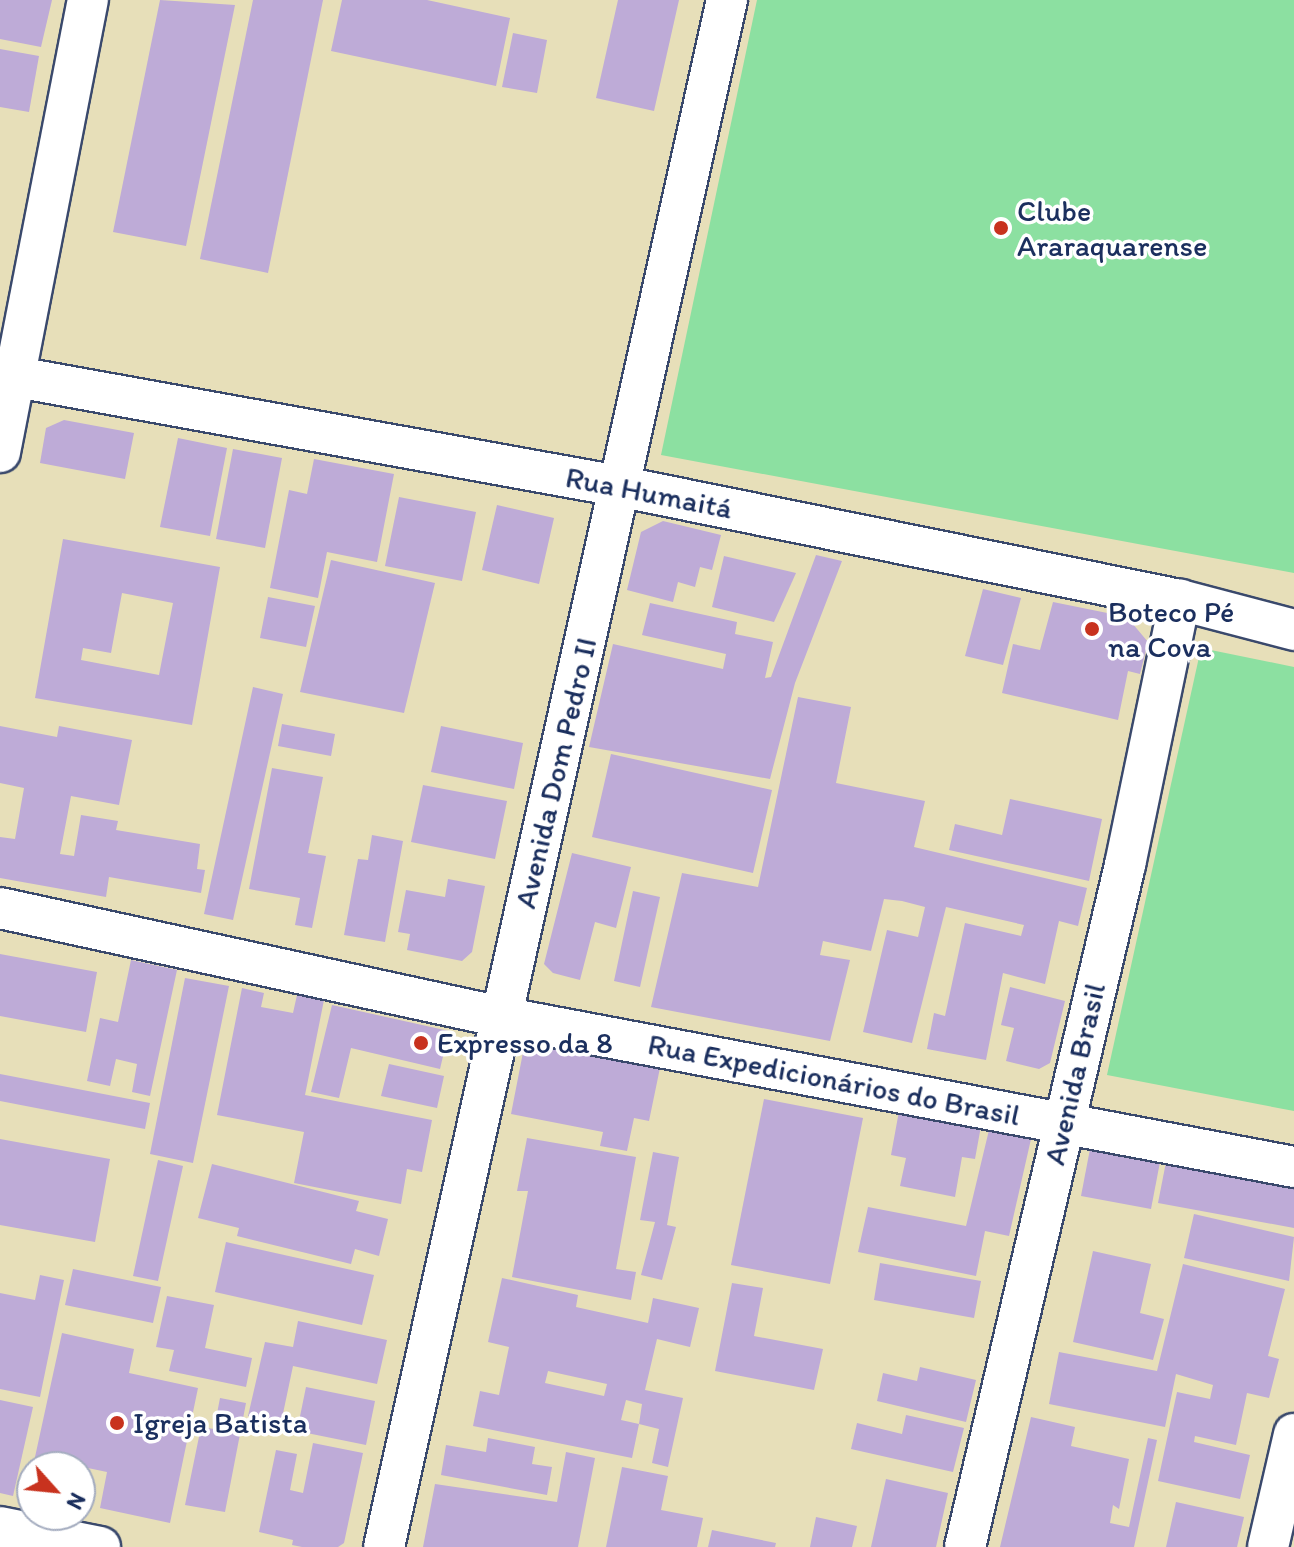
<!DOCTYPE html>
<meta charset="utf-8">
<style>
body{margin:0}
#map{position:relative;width:1294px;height:1547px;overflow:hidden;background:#e7dfb9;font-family:Itim,sans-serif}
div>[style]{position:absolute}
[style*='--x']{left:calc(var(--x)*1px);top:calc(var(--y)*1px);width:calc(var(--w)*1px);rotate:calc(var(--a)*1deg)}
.green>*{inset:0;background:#8ce0a1}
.building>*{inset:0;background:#beabd7}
.roads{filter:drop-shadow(2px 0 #3a496c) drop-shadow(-2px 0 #3a496c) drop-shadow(0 2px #3a496c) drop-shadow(0 -2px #3a496c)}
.minor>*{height:40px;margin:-20px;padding:0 20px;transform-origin:20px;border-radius:20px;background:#fff}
.dots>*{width:22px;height:22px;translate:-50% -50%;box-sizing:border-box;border:4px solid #fff;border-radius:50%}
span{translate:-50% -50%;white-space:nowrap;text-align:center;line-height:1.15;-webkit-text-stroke:7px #fff;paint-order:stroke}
.poi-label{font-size:30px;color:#1b2f5e}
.left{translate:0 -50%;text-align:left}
.street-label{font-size:30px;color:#1b2f5e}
.north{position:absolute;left:16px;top:1451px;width:80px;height:80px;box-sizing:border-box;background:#fff;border:2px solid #a4acbf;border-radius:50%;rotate:117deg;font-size:22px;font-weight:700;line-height:32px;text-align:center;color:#1b2f5e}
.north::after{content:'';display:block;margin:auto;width:28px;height:36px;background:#c8321e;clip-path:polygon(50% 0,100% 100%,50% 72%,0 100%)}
</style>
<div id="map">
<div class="green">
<i style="clip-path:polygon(757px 0,1294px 0,1294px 573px,661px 455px)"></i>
<i style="clip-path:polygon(1201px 648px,1294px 667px,1294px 1111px,1107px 1075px)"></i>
</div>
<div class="building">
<i style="clip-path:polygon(0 0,52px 0,41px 47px,0 39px)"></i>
<i style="clip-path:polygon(160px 0,235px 5px,186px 246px,113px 232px)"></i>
<i style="clip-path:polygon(253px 0,323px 0,268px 273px,200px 259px)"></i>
<i style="clip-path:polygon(342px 0,427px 0,510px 18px,496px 86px,331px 51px)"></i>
<i style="clip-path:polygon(618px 0,679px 0,654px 111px,596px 98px)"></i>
<i style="clip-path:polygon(513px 33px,547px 40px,537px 93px,502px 87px)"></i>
<i style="clip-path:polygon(0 49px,39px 56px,29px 112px,0 107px)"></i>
<i style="clip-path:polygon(64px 420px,134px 433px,125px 479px,40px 463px,46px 428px)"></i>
<i style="clip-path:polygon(178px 438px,227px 448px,210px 536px,160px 527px)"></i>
<i style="clip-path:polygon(233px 449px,282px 458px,265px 548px,216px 539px)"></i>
<i style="clip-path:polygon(314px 459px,394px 474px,377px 562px,327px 552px,318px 598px,270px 588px,289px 490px,307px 494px)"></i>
<i style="clip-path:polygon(399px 497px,476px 512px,462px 581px,385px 566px)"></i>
<i style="clip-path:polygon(497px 505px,554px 518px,539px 584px,482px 570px)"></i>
<i style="clip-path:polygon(663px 521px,721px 535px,712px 570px,700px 567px,695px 587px,678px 582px,673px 602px,627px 590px,641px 532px)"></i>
<i style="clip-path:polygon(evenodd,63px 539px,220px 567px,192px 725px,35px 698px,63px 539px,122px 593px,173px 603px,159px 675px,81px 660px,83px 648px,111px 653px,122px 593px)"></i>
<i style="clip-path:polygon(816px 555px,842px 561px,795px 683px,770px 779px,589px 747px,613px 644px,723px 669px,726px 654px,642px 635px,650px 603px,737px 622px,735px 634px,773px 642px,765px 678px,771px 677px)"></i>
<i style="clip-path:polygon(724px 556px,796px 573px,774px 622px,712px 607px)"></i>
<i style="clip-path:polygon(331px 560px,435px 583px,404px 713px,300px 692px)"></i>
<i style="clip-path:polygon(983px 589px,1021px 598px,1003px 665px,965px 656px)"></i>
<i style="clip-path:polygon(268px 597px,315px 606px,306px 647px,260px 638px)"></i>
<i style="clip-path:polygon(1053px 602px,1127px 617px,1148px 642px,1140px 674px,1128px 671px,1118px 720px,1002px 693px,1013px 644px,1040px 650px)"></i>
<i style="clip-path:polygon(253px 687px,283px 694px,233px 920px,204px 914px)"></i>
<i style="clip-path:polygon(798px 697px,851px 707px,836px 783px,925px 801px,914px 847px,1087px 888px,1078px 926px,1059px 921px,1045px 984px,1003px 973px,986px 1060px,927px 1049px,934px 1013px,945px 1016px,965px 923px,1021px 936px,1024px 925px,946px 907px,912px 1043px,863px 1032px,887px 930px,918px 937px,925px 907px,902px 901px,884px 899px,871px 951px,823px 941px,820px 955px,850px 960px,830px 1041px,651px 1007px,682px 873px,758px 887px)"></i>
<i style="clip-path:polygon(282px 724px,335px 734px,331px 756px,278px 746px)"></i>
<i style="clip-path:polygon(0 726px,57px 737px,59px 726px,132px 740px,119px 805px,71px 796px,60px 854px,74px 856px,81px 815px,118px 821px,116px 830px,200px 844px,197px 869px,205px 870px,201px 893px,109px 877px,106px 897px,0 878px,0 837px,15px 839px,24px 788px,0 783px)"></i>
<i style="clip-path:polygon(441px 726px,523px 743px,514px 789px,431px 772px)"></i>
<i style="clip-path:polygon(611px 754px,772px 790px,753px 873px,592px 837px)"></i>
<i style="clip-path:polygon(272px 768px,323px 777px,308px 853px,326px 856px,312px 928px,295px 925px,300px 898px,249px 889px)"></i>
<i style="clip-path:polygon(423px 785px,507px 801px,495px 859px,411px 842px)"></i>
<i style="clip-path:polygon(1010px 799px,1102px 819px,1089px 881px,949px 850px,955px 824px,1002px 835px)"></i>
<i style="clip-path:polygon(372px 835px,403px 841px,385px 942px,344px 935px,358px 859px,368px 860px)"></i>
<i style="clip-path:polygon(572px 853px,631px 867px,616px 928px,595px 922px,580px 980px,553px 973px,544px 964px)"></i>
<i style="clip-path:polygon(448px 879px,485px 886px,472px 952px,462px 961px,407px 950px,410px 934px,398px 932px,406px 890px,445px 897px)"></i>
<i style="clip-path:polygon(633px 891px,660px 897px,640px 987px,614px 981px)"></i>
<i style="clip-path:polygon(0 954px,97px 972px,86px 1032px,0 1016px)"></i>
<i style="clip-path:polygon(131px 960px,177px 970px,150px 1096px,132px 1092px,137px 1064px,116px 1059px,110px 1086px,87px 1081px,100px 1018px,118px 1022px)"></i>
<i style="clip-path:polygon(185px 978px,229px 986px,193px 1163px,150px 1154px)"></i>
<i style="clip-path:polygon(1010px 987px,1065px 1001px,1050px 1063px,1039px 1069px,1006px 1061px,1014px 1028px,1001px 1025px)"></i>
<i style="clip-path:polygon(242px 988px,264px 993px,261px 1007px,293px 1013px,297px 995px,324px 1000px,305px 1095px,432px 1120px,422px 1172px,407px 1169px,401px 1204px,294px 1183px,304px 1132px,217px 1115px)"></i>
<i style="clip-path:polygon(332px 1005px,449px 1031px,440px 1069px,351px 1048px,339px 1098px,311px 1092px)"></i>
<i style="clip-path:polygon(526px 1037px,661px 1063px,649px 1121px,634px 1118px,627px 1151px,600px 1146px,603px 1132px,511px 1114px)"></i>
<i style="clip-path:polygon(389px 1064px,444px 1076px,437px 1108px,381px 1096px)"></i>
<i style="clip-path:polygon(0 1074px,150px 1103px,145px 1129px,0 1101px)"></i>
<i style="clip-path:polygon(764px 1099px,863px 1118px,830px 1284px,731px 1265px)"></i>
<i style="clip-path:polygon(899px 1111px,981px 1126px,975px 1159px,962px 1157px,955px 1197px,900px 1186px,906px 1158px,891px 1155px)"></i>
<i style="clip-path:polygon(989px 1130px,1031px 1139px,1009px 1236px,985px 1231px,976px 1276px,858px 1252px,868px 1207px,966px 1226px)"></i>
<i style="clip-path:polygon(527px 1138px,636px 1157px,616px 1269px,636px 1272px,631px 1300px,512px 1277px,528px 1191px,517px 1191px)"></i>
<i style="clip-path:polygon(0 1139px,110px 1159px,95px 1242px,0 1225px)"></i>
<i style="clip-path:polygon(1090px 1149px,1160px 1162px,1151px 1209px,1081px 1196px)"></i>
<i style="clip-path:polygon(653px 1152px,679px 1157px,667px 1225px,676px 1227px,662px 1280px,641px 1275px,655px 1222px,640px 1220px)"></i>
<i style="clip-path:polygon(158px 1160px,183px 1166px,158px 1281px,133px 1276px)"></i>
<i style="clip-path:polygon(1166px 1162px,1294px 1187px,1294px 1228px,1158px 1203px)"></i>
<i style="clip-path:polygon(212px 1164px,359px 1201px,356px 1211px,388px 1219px,379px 1256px,355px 1249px,351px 1264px,237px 1236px,239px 1228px,198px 1218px)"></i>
<i style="clip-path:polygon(1194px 1214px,1294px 1237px,1289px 1281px,1184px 1258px)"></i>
<i style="clip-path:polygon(226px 1242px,374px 1275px,362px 1325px,215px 1292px)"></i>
<i style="clip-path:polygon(1093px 1251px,1151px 1264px,1140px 1313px,1164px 1319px,1153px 1360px,1073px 1342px)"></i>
<i style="clip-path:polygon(880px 1263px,981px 1281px,974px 1318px,874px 1300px)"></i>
<i style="clip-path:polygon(1183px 1264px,1285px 1289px,1268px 1356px,1279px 1359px,1269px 1398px,1247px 1393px,1236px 1445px,1195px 1436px,1194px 1442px,1250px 1455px,1240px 1499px,1158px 1481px,1177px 1392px,1210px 1399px,1213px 1385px,1176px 1374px,1165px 1427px,1049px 1404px,1059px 1352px,1157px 1371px)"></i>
<i style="clip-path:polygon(73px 1269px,161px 1287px,153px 1323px,65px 1305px)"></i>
<i style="clip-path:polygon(40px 1275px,64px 1280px,40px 1397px,0 1389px,0 1293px,35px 1300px)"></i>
<i style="clip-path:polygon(evenodd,502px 1278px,578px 1295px,576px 1307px,648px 1323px,653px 1298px,699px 1308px,690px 1347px,657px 1339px,645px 1390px,683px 1398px,668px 1467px,652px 1463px,659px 1429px,639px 1424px,642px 1404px,626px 1400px,621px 1420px,639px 1424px,632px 1458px,473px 1426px,480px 1391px,499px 1395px,509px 1347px,488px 1342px,502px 1278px,548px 1371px,607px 1384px,604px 1396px,545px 1383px,548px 1371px)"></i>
<i style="clip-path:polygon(732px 1283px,763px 1288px,754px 1336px,823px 1349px,814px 1390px,715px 1371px)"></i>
<i style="clip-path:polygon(167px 1296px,214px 1305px,205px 1348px,252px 1358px,246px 1387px,169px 1371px,174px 1350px,156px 1347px)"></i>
<i style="clip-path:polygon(298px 1321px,387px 1340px,377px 1384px,293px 1366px,281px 1423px,248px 1416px,265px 1342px,293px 1347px)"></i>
<i style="clip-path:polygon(62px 1333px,134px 1349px,129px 1373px,198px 1388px,170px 1523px,100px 1508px,107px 1472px,35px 1457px)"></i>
<i style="clip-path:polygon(920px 1367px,976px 1380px,966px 1422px,877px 1401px,883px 1373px,917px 1381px)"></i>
<i style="clip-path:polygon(306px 1387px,375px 1401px,366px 1445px,297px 1431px)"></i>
<i style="clip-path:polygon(220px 1398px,246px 1403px,225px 1512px,185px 1505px,201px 1427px,214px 1429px)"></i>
<i style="clip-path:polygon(0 1400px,33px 1407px,13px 1496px,0 1493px)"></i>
<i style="clip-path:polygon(906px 1415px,964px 1428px,953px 1472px,851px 1449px,857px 1423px,902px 1434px)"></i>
<i style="clip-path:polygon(1031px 1417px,1075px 1427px,1071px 1446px,1129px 1459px,1119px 1509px,1113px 1505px,1110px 1523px,1129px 1527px,1148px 1438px,1157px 1440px,1134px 1547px,1000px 1547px)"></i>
<i style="clip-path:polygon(488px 1438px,535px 1447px,532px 1464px,552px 1467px,547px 1495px,441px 1475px,446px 1445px,486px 1452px)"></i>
<i style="clip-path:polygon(313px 1443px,363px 1453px,344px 1543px,338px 1547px,302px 1547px,292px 1545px,293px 1540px,259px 1532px,276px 1450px,297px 1454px,290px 1490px,303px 1493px)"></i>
<i style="clip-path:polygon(566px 1452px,595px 1458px,578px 1547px,423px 1547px,435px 1484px,557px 1502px)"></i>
<i style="clip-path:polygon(622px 1467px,668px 1476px,661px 1510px,703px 1518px,697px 1547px,606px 1547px)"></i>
<i style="clip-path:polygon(886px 1479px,948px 1493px,936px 1547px,871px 1547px)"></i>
<i style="clip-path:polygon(1176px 1502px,1244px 1517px,1237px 1547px,1166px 1547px)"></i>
<i style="clip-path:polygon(816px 1517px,857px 1526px,852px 1547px,810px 1547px)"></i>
<i style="clip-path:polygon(712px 1530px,776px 1543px,775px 1547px,708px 1547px)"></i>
</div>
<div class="roads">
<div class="minor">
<i style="--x:0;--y:374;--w:628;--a:10.27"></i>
<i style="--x:618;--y:486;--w:573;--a:11.47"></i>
<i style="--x:1180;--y:600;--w:118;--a:14.7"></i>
<i style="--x:0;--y:452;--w:460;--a:-79"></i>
<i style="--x:0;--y:908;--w:513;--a:12.27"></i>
<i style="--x:501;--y:1017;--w:807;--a:10.71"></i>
<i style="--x:0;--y:1527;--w:102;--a:11.3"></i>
<i style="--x:384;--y:1547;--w:1585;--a:-77.5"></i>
<i style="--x:965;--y:1547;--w:701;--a:-76.8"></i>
<i style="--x:1125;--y:865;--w:271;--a:-78.3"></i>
<i style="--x:1268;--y:1547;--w:116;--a:-77"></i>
</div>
</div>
<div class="dots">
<i style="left:1001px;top:228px;background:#c8321e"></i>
<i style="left:1092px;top:629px;background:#c8321e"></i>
<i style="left:421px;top:1043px;background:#c8321e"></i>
<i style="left:117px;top:1423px;background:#c8321e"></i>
</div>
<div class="poi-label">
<span class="left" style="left:1017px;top:228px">Clube<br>Araraquarense</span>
<span class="left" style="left:1108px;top:629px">Boteco Pé<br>na Cova</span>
<span class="left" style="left:437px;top:1043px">Expresso da 8</span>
<span class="left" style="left:133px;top:1423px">Igreja Batista</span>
</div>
<div class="street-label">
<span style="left:649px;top:493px;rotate:11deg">Rua Humaitá</span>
<span style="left:556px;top:773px;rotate:-77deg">Avenida Dom Pedro II</span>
<span style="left:1075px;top:1074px;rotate:-77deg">Avenida Brasil</span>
<span style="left:834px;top:1080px;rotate:11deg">Rua Expedicionários do Brasil</span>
</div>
<div class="north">N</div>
</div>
